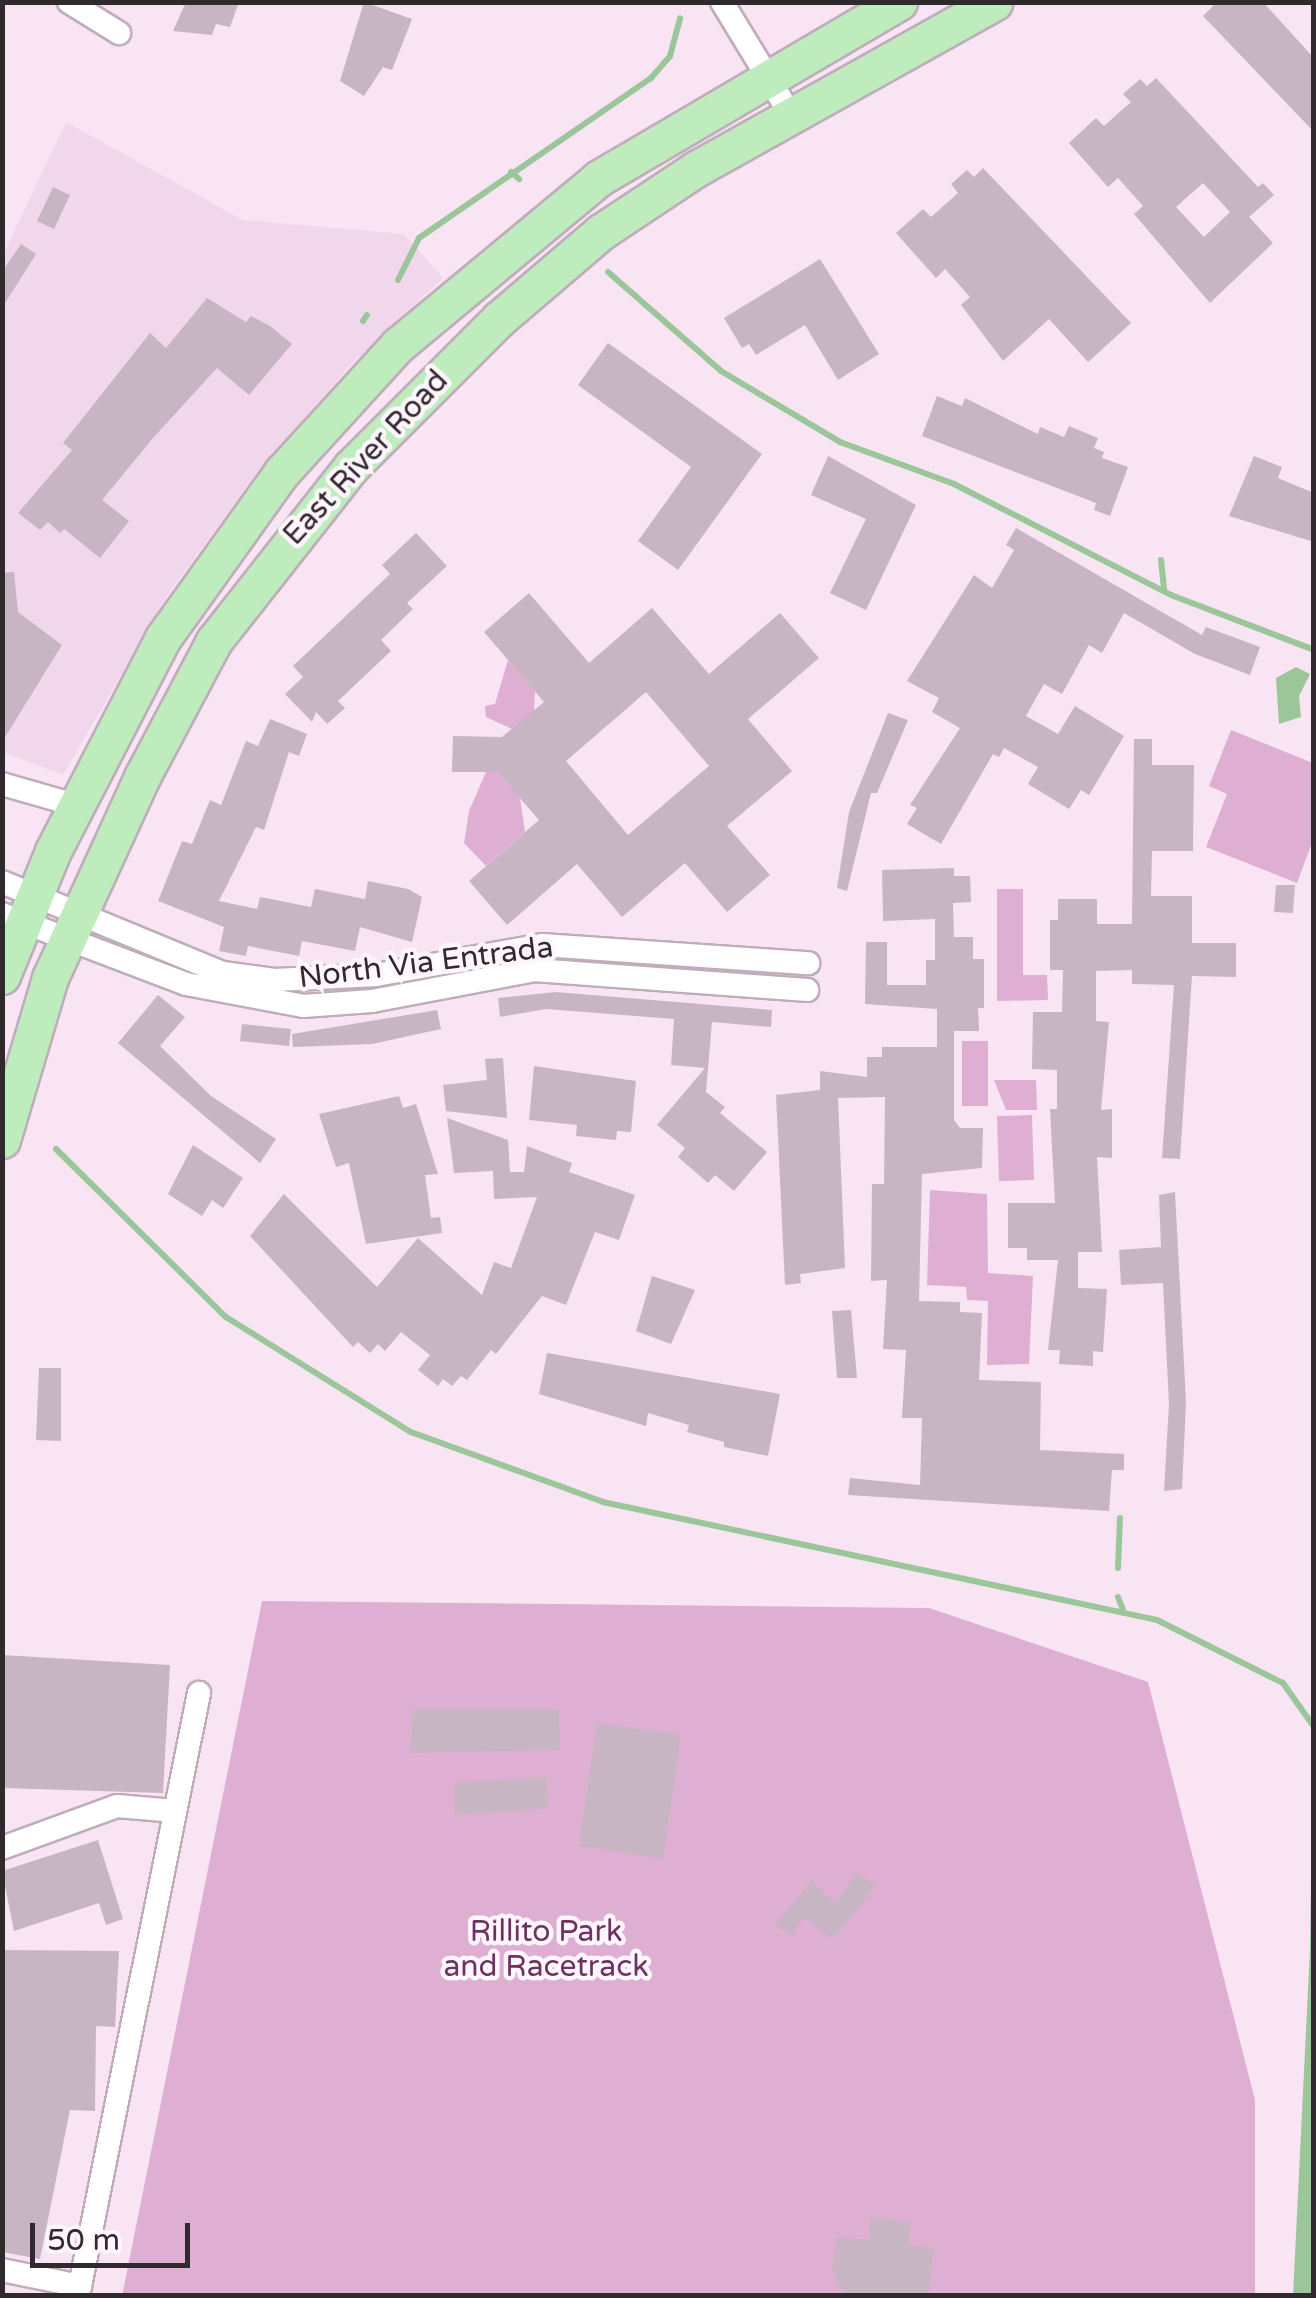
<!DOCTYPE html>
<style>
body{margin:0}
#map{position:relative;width:1316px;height:2298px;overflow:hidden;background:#f8e4f3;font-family:"Varela Round",sans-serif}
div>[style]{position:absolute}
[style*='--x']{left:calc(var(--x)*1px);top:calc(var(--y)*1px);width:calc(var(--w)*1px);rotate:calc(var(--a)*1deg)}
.built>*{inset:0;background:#f1d7eb}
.green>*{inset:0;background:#deafd3}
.water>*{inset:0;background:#9bc699}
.stream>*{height:6px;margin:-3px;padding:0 3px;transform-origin:3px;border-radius:3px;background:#9bc699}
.building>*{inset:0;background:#c8b5c3}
.roads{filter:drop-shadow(2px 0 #bfadbb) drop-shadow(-2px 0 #bfadbb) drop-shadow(0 2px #bfadbb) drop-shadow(0 -2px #bfadbb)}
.minor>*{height:22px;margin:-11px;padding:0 11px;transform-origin:11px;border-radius:11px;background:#fff}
.primary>*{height:35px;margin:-17.5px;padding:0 17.5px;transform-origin:17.5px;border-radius:17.5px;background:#beecbd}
span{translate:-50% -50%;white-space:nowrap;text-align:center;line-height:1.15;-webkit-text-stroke:9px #fef6fc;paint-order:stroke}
.street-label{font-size:30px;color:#30292e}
.park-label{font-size:30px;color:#6d3162}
.frame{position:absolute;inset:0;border:5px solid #30292e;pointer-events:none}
.scale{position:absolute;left:30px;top:2223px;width:160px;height:45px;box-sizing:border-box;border:5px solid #30292e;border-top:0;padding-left:12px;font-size:30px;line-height:35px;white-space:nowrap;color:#30292e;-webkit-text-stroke:8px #fef6fc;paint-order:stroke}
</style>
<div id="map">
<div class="built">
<i style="clip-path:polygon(66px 122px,243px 220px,404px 234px,443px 278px,349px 367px,257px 472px,169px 593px,63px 775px,3px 752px,3px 255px)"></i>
</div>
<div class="green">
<i style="clip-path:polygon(508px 660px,535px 691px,534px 711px,512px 729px,486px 717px,485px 706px,495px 704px)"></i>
<i style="clip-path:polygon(1231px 730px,1313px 763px,1313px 840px,1297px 883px,1206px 847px,1227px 794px,1209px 786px)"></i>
<i style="clip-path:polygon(486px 772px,497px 772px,520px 798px,525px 832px,486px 866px,464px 843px,469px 811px)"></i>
<i style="clip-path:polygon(997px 889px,1023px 889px,1023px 975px,1047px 975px,1048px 1000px,997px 1001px)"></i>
<i style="clip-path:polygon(962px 1041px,988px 1041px,988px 1106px,962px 1106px)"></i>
<i style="clip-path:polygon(994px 1080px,1036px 1080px,1037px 1110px,1006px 1110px)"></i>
<i style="clip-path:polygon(1032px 1115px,1034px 1180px,999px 1181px,997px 1116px)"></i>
<i style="clip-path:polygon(930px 1190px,987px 1194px,988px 1273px,1033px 1276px,1029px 1364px,987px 1365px,988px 1301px,967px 1300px,966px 1287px,927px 1285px)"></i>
<i style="clip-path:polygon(262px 1601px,929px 1608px,1148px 1682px,1255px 2100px,1255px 2295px,122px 2296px)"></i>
</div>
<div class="water">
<i style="clip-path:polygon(1296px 667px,1310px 674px,1299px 696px,1301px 717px,1279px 724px,1276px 678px)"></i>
<i style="clip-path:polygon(1313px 1725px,1314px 2295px,1293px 2296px,1310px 1949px)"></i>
</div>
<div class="stream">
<i style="--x:511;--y:172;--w:11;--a:41"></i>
<i style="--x:608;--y:272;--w:150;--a:41.2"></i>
<i style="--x:721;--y:371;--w:139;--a:30.8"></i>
<i style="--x:840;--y:442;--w:121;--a:20.2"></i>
<i style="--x:954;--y:484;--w:244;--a:27.1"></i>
<i style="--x:1171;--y:595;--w:153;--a:21"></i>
<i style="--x:398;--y:280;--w:47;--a:-63.4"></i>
<i style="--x:419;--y:238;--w:282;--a:-34.6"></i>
<i style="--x:651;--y:78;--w:29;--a:-49"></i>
<i style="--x:670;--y:56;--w:39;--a:-75"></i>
<i style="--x:363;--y:321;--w:7;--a:-56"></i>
<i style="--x:1161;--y:560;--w:31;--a:84"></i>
<i style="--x:56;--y:1149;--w:239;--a:44.7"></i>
<i style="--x:226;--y:1317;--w:218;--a:31.9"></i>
<i style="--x:411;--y:1432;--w:204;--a:20"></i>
<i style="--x:603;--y:1502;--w:566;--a:12.02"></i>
<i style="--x:1157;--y:1620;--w:141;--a:26.6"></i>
<i style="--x:1283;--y:1683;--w:54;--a:54.8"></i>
<i style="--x:1118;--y:1568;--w:50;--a:-87.7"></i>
<i style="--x:1118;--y:1597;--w:17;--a:69"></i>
</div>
<div class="building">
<i style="clip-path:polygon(186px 2px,239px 2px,230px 27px,216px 24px,212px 35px,173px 31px)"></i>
<i style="clip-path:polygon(364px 2px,412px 19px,392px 70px,383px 67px,364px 96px,340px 81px)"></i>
<i style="clip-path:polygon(1217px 2px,1263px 2px,1314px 58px,1314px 132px,1203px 16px)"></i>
<i style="clip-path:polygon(evenodd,1156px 78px,1258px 187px,1263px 183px,1274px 195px,1249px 217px,1273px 243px,1210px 303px,1134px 214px,1143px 206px,1118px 178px,1108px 187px,1069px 143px,1096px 118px,1104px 126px,1131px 102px,1123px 94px,1140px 79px,1147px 86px,1156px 78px,1203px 183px,1230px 212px,1204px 237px,1176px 207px,1203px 183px)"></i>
<i style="clip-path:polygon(983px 168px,1131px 323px,1088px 362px,1049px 319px,1003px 361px,961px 305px,970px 297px,945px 269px,936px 278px,896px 233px,923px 209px,931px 217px,958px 193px,951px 184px,967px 170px,974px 177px)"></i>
<i style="clip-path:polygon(53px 187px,70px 195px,54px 229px,37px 221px)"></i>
<i style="clip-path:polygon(21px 244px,36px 254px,2px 308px,2px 272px)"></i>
<i style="clip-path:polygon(820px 259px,879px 354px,838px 380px,805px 325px,756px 355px,749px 344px,742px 348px,724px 318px)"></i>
<i style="clip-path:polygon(207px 298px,246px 322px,251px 316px,270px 326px,292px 344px,249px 395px,217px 368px,154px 437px,102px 500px,129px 521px,100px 558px,64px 529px,60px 533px,48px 522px,40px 530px,18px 513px,72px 450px,63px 443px,150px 333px,166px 348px)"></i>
<i style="clip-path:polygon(608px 343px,762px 454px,678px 570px,638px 541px,691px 467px,578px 385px)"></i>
<i style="clip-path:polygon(937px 396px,962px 406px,965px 398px,1038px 434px,1040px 427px,1064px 437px,1069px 426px,1098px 438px,1094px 448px,1104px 452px,1102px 458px,1128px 467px,1110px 516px,1094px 510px,1096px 503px,922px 436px)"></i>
<i style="clip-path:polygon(828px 456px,916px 505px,866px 610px,830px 593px,866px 519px,811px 495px)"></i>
<i style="clip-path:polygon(1254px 456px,1282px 467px,1278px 478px,1314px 493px,1314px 542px,1229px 516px)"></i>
<i style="clip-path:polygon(1016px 528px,1202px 635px,1206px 627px,1260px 647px,1250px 675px,1195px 654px,1124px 613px,1102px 653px,1089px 645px,1062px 694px,1044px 684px,1026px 716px,1058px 734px,1075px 706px,1124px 736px,1089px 795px,1081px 790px,1069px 809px,1028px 784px,1038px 767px,1004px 748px,999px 757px,993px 754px,941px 844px,907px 824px,917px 808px,910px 805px,960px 728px,932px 712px,939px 698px,907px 681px,974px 575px,992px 588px,1014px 550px,1006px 545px)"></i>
<i style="clip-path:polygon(416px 533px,447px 566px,407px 603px,413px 609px,381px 640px,391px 651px,338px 701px,345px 708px,327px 724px,316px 712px,312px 722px,285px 694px,303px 677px,293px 666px,390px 574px,382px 565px)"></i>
<i style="clip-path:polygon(14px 572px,18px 612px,62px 645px,2px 742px,2px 573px)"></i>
<i style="clip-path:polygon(evenodd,529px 593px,589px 663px,652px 608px,709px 674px,780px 613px,819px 658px,748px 719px,792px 771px,727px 826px,770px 875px,727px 912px,685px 863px,622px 917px,577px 864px,507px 925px,469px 881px,539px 820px,497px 772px,452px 772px,453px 736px,502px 737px,544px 702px,484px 632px,529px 593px,646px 692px,709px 766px,628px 835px,566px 761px,646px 692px)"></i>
<i style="clip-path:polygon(888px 713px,908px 720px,877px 793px,871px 793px,847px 891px,837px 888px,849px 812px)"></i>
<i style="clip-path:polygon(270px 719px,307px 734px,299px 756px,289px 752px,264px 830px,256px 827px,219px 901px,257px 909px,260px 897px,311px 907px,315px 889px,365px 899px,368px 881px,408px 889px,422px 897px,412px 942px,360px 927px,355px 951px,302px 941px,299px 956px,248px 946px,246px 956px,219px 951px,224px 927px,158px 901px,182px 841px,192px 844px,210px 800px,221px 805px,246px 741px,258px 746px)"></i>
<i style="clip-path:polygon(1134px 739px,1152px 739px,1152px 765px,1194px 765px,1193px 851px,1152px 851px,1151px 896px,1192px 896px,1192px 943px,1236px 943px,1236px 977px,1192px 976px,1180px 1159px,1162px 1158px,1174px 985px,1132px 984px,1132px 970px,1096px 971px,1096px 1021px,1109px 1022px,1101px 1110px,1112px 1109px,1112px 1158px,1097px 1157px,1102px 1252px,1078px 1252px,1078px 1288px,1107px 1289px,1103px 1352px,1093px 1351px,1093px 1366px,1059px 1364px,1060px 1350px,1048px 1350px,1058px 1260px,1027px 1260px,1027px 1248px,1008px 1248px,1008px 1203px,1055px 1203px,1050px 1109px,1057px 1109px,1057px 1070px,1032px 1069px,1033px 1012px,1062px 1012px,1063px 970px,1050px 970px,1050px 920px,1058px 920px,1058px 899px,1097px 899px,1097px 924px,1132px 924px)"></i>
<i style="clip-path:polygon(954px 868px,954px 876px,970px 876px,971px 902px,953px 903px,954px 937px,973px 937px,973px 959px,984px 959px,984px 1008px,978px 1008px,979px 1031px,954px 1031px,954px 1120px,960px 1128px,983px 1128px,982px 1168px,922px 1174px,919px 1301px,960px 1302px,960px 1312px,982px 1313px,979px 1380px,1041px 1382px,1040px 1450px,1124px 1454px,1124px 1470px,1112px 1470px,1109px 1511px,848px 1495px,850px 1478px,920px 1485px,922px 1418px,902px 1418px,906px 1350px,883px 1349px,887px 1280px,871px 1281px,872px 1184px,884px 1184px,885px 1097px,838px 1098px,845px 1268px,800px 1274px,801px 1283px,785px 1285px,776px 1095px,820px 1090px,820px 1071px,867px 1077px,867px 1057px,882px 1057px,882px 1047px,937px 1047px,937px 1009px,865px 1004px,866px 942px,887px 942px,887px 985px,926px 985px,926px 960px,935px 960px,935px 919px,883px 921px,882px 870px)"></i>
<i style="clip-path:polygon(1276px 885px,1295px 885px,1293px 913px,1274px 912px)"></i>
<i style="clip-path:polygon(556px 992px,772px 1010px,771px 1027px,712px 1022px,706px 1092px,725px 1107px,720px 1113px,767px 1152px,734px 1191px,715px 1175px,708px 1183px,678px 1157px,685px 1148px,657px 1125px,705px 1068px,671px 1065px,674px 1019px,546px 1009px,500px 1017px,498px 998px)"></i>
<i style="clip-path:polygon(158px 995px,185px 1017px,160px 1046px,211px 1096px,276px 1139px,260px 1163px,118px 1043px)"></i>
<i style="clip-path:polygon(437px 1010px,441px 1029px,372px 1044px,293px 1047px,292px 1034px)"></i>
<i style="clip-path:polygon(242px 1024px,291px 1029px,289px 1046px,240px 1041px)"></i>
<i style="clip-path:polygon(503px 1058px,507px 1118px,446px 1111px,443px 1085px,487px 1080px,485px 1059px)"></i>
<i style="clip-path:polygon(534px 1066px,636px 1081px,631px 1132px,617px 1131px,616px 1140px,576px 1136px,577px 1125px,529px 1120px)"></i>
<i style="clip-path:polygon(399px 1096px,403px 1108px,416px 1104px,438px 1174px,425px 1175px,431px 1218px,440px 1217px,442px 1233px,366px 1244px,349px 1163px,336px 1167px,319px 1114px)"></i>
<i style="clip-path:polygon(447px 1118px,508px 1140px,510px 1172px,524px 1172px,527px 1146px,572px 1163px,569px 1172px,635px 1195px,619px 1240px,595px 1232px,566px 1305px,542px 1296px,496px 1354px,491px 1350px,467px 1380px,461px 1376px,452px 1386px,443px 1379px,438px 1386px,418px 1370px,430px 1355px,401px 1332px,385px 1351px,378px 1344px,370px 1353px,358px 1342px,353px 1347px,250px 1236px,284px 1194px,377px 1287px,418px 1238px,482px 1295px,494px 1262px,511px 1268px,537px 1197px,494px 1199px,493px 1171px,454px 1173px)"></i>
<i style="clip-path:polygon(193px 1145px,243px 1178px,223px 1208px,212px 1200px,202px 1216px,168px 1194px)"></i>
<i style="clip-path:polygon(1175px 1192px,1186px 1402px,1182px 1489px,1164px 1491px,1169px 1404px,1163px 1283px,1121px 1285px,1119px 1250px,1161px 1247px,1159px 1195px)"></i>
<i style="clip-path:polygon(652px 1276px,695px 1290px,671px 1344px,636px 1331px)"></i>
<i style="clip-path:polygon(851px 1310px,857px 1378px,837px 1378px,832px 1311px)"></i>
<i style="clip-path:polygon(547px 1353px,780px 1394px,768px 1456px,724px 1447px,724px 1442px,687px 1432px,689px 1425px,648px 1413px,646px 1426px,539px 1394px)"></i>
<i style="clip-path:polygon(39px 1368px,61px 1368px,61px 1441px,36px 1440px)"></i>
<i style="clip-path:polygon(2px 1655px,170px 1665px,163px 1793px,2px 1788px)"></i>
<i style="clip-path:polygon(413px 1709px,559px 1709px,560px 1750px,410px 1753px)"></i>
<i style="clip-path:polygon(597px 1723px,681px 1735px,663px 1859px,579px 1846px)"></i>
<i style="clip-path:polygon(546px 1777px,548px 1808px,455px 1815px,454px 1783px)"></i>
<i style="clip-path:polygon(98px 1840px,123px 1919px,106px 1925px,99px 1903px,14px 1931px,2px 1871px)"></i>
<i style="clip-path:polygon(857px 1873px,876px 1886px,833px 1939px,804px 1917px,792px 1936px,775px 1925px,812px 1880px,835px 1903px)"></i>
<i style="clip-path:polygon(2px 1950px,119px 1951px,115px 2027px,96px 2026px,95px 2111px,70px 2110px,40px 2259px,2px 2252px)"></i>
<i style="clip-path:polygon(870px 2217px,911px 2222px,908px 2245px,934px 2248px,928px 2296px,844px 2296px,832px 2269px,837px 2237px,870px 2240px)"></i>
</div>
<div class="roads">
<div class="minor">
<i style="--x:69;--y:2;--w:59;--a:31.8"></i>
<i style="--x:722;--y:2;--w:131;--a:58.7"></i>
<i style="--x:2;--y:784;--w:76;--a:16"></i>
<i style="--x:2;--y:882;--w:239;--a:22.4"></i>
<i style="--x:223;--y:973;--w:52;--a:7.7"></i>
<i style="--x:275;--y:980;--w:101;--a:-2.8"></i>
<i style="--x:376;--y:975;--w:169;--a:-10.2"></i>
<i style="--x:542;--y:945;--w:267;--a:3.9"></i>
<i style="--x:2;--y:914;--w:197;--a:20.8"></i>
<i style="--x:186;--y:984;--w:119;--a:10.6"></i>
<i style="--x:303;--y:1006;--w:69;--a:-4.1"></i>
<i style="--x:372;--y:1001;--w:165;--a:-10.8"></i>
<i style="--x:534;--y:970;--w:274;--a:4.2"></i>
<i style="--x:2;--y:1848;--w:122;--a:-20.1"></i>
<i style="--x:117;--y:1806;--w:58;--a:4.9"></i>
<i style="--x:2;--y:2270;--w:80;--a:11.6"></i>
<i style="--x:80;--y:2286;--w:605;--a:-78.65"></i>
</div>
<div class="primary">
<i style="--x:2;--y:976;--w:135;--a:-67.8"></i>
<i style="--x:53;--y:851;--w:240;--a:-62.7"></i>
<i style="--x:163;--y:638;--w:204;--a:-54.4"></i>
<i style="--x:282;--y:472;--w:172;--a:-47.6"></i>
<i style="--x:398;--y:345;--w:261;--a:-39.7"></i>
<i style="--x:599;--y:178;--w:348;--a:-30.4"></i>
<i style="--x:2;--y:1140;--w:169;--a:-73.5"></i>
<i style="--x:50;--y:978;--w:223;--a:-65.4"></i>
<i style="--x:143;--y:775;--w:152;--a:-62.1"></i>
<i style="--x:214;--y:641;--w:221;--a:-51.8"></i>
<i style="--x:351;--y:467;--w:209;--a:-45"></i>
<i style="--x:499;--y:319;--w:134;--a:-40.5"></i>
<i style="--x:601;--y:232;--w:114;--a:-33.6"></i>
<i style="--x:696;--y:169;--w:342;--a:-29.2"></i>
</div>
</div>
<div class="street-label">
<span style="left:366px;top:458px;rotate:-47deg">East River Road</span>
<span style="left:426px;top:963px;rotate:-7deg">North Via Entrada</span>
</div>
<div class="park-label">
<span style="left:546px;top:1949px">Rillito Park<br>and Racetrack</span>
</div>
<div class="frame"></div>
<div class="scale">50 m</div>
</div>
